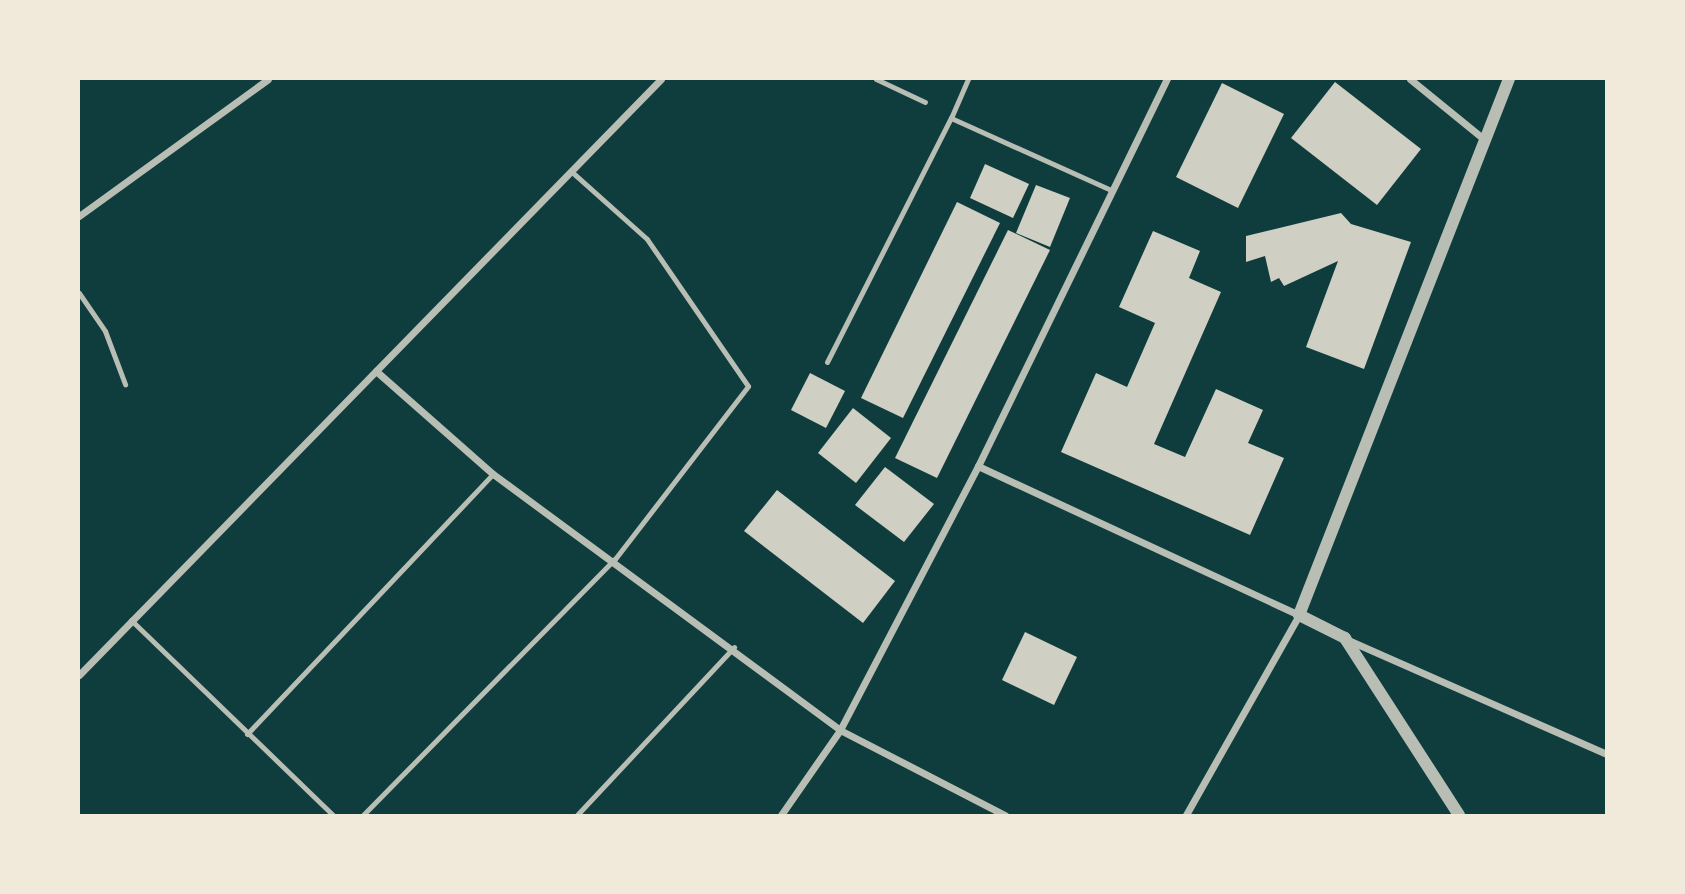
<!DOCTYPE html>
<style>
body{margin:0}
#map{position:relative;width:1685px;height:894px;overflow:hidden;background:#0f3d3e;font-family:Montserrat,sans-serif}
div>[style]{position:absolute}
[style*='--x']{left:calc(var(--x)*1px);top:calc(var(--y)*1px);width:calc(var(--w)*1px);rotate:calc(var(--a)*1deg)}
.building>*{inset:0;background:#cfcfc3}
.service>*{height:5px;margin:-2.5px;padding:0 2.5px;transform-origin:2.5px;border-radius:2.5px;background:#b8beb3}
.minor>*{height:7px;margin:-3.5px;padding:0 3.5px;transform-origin:3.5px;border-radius:3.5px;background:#b8beb3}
.tertiary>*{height:12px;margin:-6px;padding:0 6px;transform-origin:6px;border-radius:6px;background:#b8beb3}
span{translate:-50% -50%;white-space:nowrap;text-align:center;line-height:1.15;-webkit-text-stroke:5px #f1e9da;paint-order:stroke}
.frame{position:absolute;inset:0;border:80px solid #f1e9da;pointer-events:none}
</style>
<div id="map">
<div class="building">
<i style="clip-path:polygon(1335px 82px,1421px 149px,1377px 205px,1291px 138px)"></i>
<i style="clip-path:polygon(1222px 83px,1284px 114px,1238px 208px,1176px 177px)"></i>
<i style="clip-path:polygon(985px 164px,1029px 184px,1013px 218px,970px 198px)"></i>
<i style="clip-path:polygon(1036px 185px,1070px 198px,1050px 247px,1016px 233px)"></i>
<i style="clip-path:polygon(957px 202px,1000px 223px,903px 418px,861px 398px)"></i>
<i style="clip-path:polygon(1341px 213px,1351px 224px,1411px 242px,1364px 369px,1306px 347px,1338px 261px,1284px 286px,1279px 278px,1271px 282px,1265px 256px,1246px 262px,1246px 236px)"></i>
<i style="clip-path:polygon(1008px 230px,1050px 250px,937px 478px,895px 458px)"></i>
<i style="clip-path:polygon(1153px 231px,1200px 251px,1189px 278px,1221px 292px,1154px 444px,1185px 457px,1216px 389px,1263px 410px,1248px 443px,1284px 458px,1250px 535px,1061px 452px,1096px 373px,1127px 387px,1155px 323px,1119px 307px)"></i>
<i style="clip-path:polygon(810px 373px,845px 391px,826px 428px,791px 410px)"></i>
<i style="clip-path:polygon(853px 408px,891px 438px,856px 483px,818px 453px)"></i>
<i style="clip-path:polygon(885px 467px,934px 504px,904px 542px,855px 505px)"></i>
<i style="clip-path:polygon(777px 490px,895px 581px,863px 623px,744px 531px)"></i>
<i style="clip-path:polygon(1025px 632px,1077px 657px,1054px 705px,1002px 680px)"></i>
</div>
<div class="service">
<i style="--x:876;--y:79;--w:54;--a:25.1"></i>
<i style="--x:951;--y:118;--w:43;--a:-66.4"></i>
<i style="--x:79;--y:293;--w:46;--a:55.6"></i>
<i style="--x:105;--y:331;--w:57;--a:69.3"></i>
<i style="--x:827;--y:362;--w:274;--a:-63.1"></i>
<i style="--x:951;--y:118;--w:173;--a:24.2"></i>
<i style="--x:131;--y:620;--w:281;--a:44"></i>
<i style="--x:247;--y:734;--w:358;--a:-46.6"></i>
<i style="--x:363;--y:815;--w:359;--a:-45.5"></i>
<i style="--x:615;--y:559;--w:218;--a:-52.4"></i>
<i style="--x:748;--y:386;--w:178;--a:-124.5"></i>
<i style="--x:647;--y:239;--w:102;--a:-138.2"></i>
<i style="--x:577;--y:815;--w:230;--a:-46.9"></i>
</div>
<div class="minor">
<i style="--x:1410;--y:79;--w:97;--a:39.1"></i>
<i style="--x:79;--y:216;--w:233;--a:-35.9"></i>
<i style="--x:376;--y:371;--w:156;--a:41.4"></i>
<i style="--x:493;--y:474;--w:431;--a:36.4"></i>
<i style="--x:840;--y:730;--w:186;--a:27.3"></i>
<i style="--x:978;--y:466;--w:354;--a:24.9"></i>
<i style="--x:1299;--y:615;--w:230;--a:119.5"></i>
<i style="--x:1348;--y:640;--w:282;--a:23.8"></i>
<i style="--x:79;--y:675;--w:833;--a:-45.68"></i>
<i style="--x:781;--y:815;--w:103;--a:-55.2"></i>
<i style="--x:840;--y:730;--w:298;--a:-62.4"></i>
<i style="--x:978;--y:466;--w:431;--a:-64"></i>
</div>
<div class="tertiary">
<i style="--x:1459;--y:815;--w:211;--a:-122.8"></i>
<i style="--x:1345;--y:638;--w:51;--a:-153.4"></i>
<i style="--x:1299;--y:615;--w:576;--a:-68.61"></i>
</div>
<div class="frame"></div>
</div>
